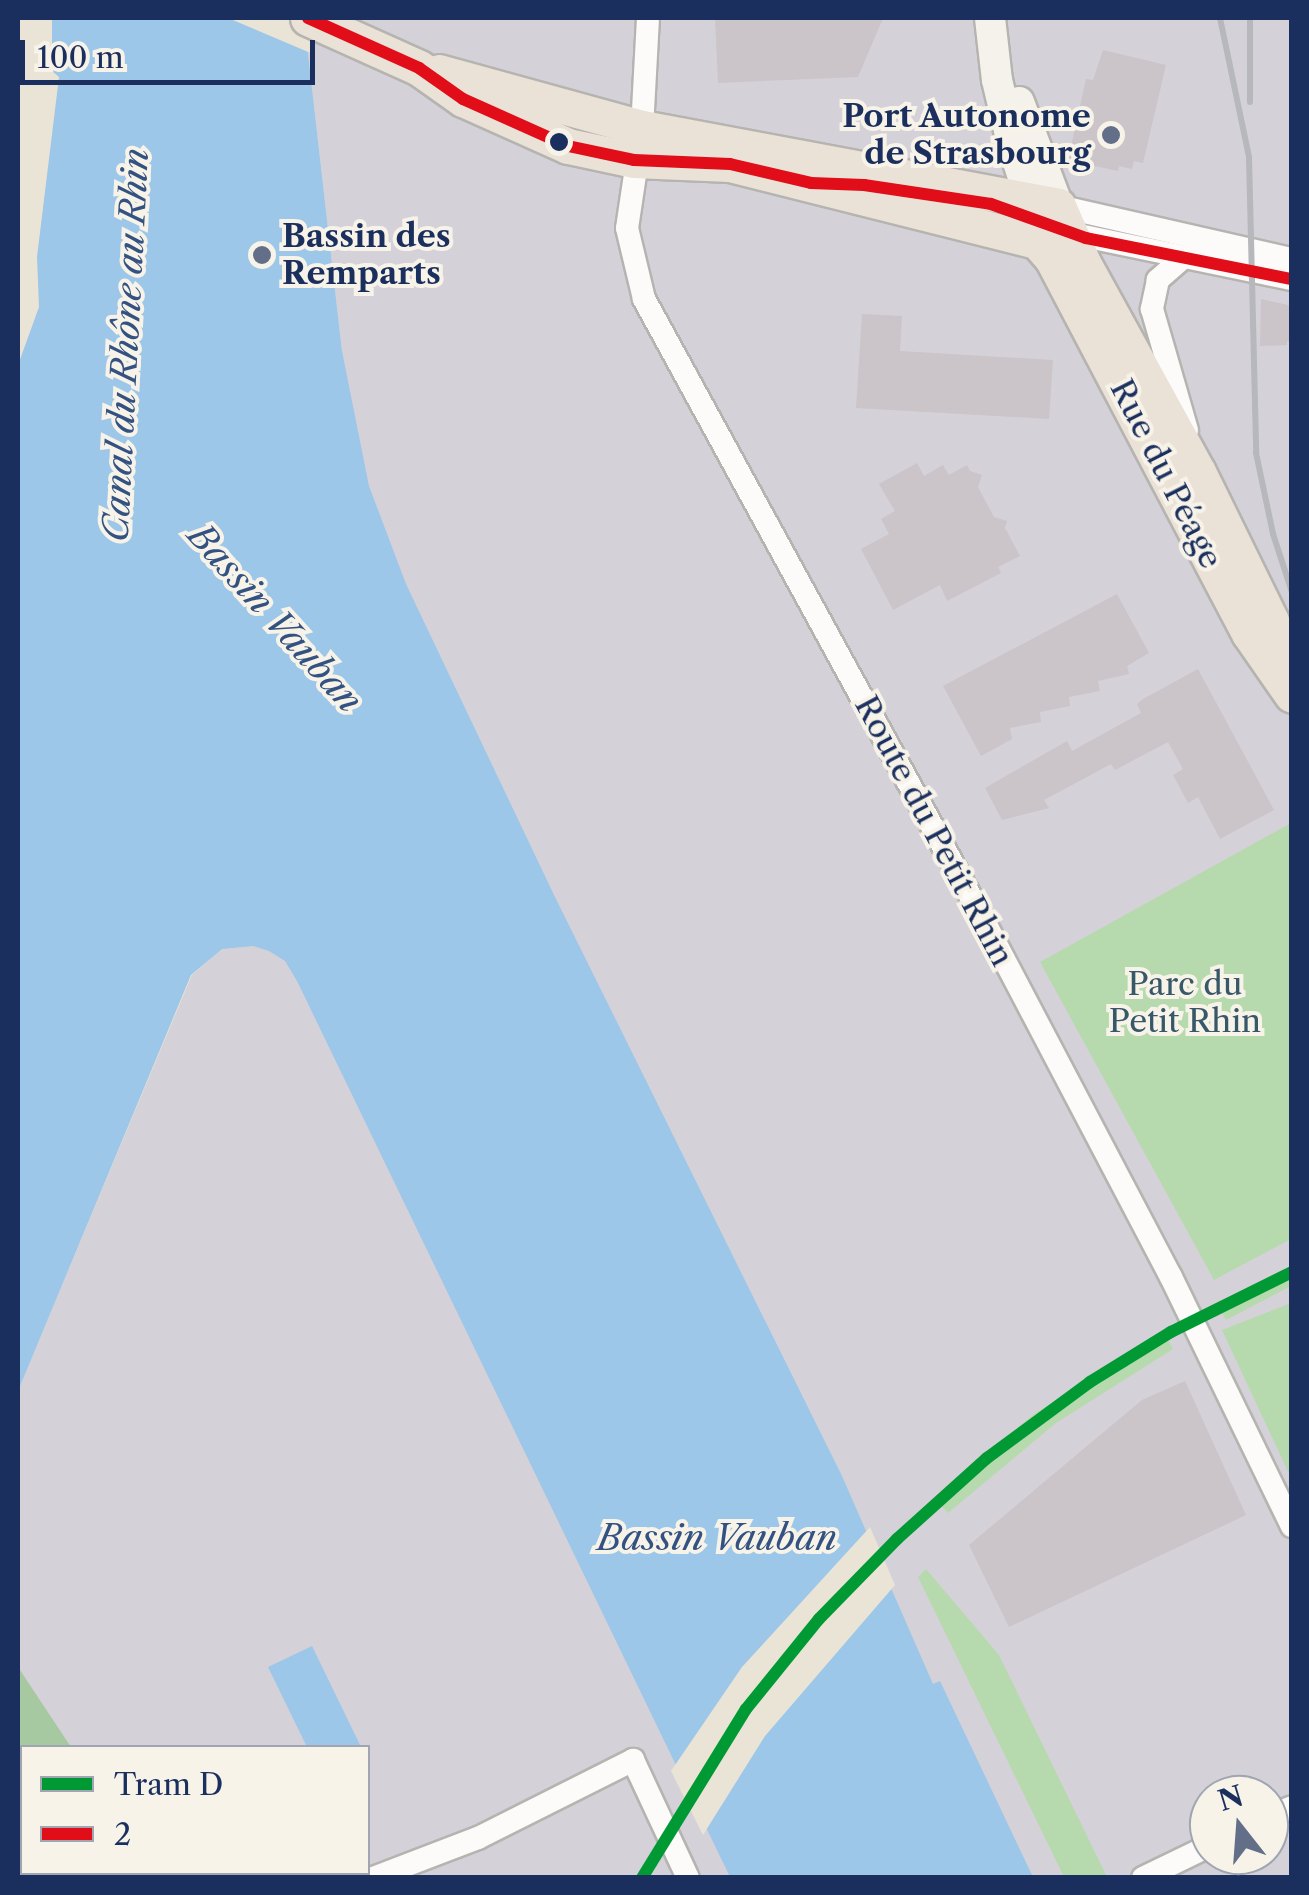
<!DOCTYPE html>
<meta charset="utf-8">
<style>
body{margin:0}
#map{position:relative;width:1309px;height:1895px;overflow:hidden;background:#eae4d7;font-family:"Libre Caslon Text",serif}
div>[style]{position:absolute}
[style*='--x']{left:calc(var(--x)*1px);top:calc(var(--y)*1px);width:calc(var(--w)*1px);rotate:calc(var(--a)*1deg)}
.industrial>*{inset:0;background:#d5d1d9}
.green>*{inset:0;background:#b6daad}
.forest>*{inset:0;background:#a7c9a2}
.water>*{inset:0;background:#9cc7e8}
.pier>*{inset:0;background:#eae4d7}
.building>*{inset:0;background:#cbc4c8}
.roads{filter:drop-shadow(2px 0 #b6b4b0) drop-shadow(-2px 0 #b6b4b0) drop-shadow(0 2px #b6b4b0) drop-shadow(0 -2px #b6b4b0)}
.minor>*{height:22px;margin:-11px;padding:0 11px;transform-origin:11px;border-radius:11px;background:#fcfbf9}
.secondary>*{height:30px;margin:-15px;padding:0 15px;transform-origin:15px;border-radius:15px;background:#f5f2eb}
.primary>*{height:35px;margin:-17.5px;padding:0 17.5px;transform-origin:17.5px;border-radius:17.5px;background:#ebe2d7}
.rail>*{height:6px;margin:-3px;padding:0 3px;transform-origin:3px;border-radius:3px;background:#b6b8bb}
.bus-1>*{height:12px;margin:-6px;padding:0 6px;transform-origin:6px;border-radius:6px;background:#e10d19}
.tram-1>*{height:12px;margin:-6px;padding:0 6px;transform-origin:6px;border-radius:6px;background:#093}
.dots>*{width:28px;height:28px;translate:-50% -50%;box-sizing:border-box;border:5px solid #f7f3e8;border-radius:50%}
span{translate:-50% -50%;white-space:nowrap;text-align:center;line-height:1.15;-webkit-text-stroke:8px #f7f3e8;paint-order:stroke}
.poi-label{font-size:32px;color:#1b2f5e;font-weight:700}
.right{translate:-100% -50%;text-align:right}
.left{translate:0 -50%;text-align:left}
.street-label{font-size:32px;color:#1b2f5e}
.park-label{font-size:32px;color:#375869}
.water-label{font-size:35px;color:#335282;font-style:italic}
.frame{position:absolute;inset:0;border:20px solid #1b2f5e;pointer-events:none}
.legend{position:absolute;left:20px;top:1745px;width:350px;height:130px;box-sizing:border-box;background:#f7f3e8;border:2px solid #9fa5b1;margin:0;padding:12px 18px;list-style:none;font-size:30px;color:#1b2f5e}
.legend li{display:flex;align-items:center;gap:20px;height:50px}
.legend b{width:50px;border:2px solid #9fa5b1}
.north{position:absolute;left:1189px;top:1775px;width:100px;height:100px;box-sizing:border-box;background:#f7f3e8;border:2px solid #9fa5b1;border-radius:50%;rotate:343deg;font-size:28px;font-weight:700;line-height:40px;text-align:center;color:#1b2f5e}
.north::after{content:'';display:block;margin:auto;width:35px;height:45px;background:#636e88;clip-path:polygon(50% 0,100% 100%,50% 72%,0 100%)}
.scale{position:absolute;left:20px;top:40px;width:295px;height:45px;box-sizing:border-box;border:5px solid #1b2f5e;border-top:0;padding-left:12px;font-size:30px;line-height:35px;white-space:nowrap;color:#1b2f5e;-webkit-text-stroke:8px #f7f3e8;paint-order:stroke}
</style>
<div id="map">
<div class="industrial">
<i style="clip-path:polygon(evenodd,304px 18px,1291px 18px,1291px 1877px,18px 1878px,18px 1390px,192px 975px,221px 949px,342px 351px,304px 18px,22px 1748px,368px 1748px,368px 1872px,22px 1872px,22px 1748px,304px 18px,1209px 1795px,1269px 1795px,1269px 1855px,1209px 1855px,1209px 1795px)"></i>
</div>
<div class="green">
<i style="clip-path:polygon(1291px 823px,1291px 1239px,1214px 1280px,1040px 962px)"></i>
<i style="clip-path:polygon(1291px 1267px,1291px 1286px,1226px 1320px,1217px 1304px)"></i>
<i style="clip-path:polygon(1291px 1303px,1291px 1478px,1222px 1330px)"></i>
<i style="clip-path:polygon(1163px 1331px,1173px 1349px,1056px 1423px,948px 1513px,934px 1498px,1034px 1414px)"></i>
<i style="clip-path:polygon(926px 1569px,999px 1655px,1107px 1877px,1064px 1877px,918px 1577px)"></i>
</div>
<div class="forest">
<i style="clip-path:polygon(18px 1667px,71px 1747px,22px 1748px,22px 1850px,18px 1844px)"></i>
</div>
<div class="water">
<i style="clip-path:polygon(52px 18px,304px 18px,342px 351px,369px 486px,406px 584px,554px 895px,842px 1476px,933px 1684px,940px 1681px,1033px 1877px,730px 1877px,297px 981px,285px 961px,269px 951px,253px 946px,222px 949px,191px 975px,18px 1391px,18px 365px,39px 307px,37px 257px,59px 77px,52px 71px)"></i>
<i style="clip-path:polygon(312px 1646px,361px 1747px,307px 1747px,268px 1667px)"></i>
</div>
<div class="pier">
<i style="clip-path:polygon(228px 18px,309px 18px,313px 54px)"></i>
<i style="clip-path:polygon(870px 1527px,895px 1585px,765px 1736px,703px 1835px,671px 1771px,742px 1667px)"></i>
</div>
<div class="building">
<i style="clip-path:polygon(715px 18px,883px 18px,858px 77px,718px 83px)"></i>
<i style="clip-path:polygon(1103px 50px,1166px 65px,1143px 163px,1134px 161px,1132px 169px,1119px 166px,1118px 171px,1068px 160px,1086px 79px,1093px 80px)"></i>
<i style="clip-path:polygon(1261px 299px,1292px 306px,1292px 342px,1287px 341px,1287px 345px,1260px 346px)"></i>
<i style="clip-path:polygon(862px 314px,902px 316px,900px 351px,1053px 360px,1049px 419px,856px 408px)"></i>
<i style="clip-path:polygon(917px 463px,924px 476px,943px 465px,949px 475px,967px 465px,970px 471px,982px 475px,978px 487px,994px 517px,1007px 521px,1005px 528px,1020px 556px,998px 567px,1001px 573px,947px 601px,940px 585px,893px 610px,861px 549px,889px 534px,881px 519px,895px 511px,879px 484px)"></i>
<i style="clip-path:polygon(1117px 594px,1149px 653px,1127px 666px,1129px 674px,1098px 681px,1100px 691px,1069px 697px,1070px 706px,1040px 712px,1041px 722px,1010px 728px,1012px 739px,981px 756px,943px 686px)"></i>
<i style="clip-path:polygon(1198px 669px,1274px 810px,1220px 839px,1198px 797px,1188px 803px,1173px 775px,1183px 769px,1168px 742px,1115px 770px,1111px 764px,1044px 800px,1049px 808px,1002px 820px,985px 788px,1067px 741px,1072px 751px,1141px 713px,1137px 704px,1143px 699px)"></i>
<i style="clip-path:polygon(1185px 1381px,1246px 1515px,1009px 1627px,969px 1545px,1142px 1400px)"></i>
</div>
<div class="roads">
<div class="minor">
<i style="--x:648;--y:18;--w:110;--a:93.1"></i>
<i style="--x:642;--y:128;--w:101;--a:98.5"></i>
<i style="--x:627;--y:228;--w:73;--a:76.5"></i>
<i style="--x:644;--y:299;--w:709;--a:61.34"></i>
<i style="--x:984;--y:921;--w:402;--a:62.3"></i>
<i style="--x:1171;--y:1277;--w:277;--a:64.1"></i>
<i style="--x:1058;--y:206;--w:240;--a:12.8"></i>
<i style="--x:1069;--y:233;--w:228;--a:11.7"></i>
<i style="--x:1184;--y:257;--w:35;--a:139"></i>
<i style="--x:1158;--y:280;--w:30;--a:102"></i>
<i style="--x:1152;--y:309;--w:126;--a:73.9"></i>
<i style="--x:1269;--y:1817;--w:25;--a:-23"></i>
<i style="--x:373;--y:1878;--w:112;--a:-20.9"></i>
<i style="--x:478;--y:1838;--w:174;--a:-26.7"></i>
<i style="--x:633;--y:1760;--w:130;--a:65"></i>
<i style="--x:1143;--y:1878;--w:73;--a:-25.9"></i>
</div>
<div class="secondary">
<i style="--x:990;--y:18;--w:62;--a:83.6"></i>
<i style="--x:997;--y:80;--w:69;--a:76.6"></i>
<i style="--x:1013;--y:147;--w:108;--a:71.6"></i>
<i style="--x:1019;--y:102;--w:111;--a:69.4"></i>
</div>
<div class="primary">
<i style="--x:308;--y:18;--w:122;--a:24.2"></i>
<i style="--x:419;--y:68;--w:54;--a:35.2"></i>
<i style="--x:463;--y:99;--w:115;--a:24.1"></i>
<i style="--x:568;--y:146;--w:67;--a:12"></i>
<i style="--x:634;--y:160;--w:96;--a:2.4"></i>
<i style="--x:730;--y:164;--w:317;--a:14.1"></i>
<i style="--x:1037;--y:241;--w:23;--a:49"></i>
<i style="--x:1052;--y:258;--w:424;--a:62.3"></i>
<i style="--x:1249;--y:633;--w:75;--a:55.3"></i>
<i style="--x:439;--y:72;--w:211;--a:15.4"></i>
<i style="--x:642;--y:128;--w:423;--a:10.6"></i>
<i style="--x:1058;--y:206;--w:62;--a:66.3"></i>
<i style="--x:1083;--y:263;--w:239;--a:61.2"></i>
<i style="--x:1198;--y:472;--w:166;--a:63.9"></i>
<i style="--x:1271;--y:621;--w:48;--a:70.4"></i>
</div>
</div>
<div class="rail">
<i style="--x:1220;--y:18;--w:142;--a:78.2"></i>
<i style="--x:1249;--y:157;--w:296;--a:88.6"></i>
<i style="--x:1256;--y:453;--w:83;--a:78.1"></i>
<i style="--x:1273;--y:534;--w:61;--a:71.9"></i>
<i style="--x:1250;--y:102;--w:84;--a:-90"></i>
</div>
<div class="bus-1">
<i style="--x:308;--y:18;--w:122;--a:24.2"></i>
<i style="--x:419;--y:68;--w:54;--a:35.2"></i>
<i style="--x:463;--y:99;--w:115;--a:24.1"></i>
<i style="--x:568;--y:146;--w:67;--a:12"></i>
<i style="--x:634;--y:160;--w:96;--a:2.4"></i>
<i style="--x:730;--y:164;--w:83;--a:13.2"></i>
<i style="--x:811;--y:183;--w:53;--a:2.2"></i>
<i style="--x:864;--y:185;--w:128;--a:8.5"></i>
<i style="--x:991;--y:204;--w:101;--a:19.7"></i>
<i style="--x:1086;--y:238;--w:210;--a:11.3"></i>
</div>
<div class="tram-1">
<i style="--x:642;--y:1878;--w:198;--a:-58.4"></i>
<i style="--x:746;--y:1709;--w:116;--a:-51"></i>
<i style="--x:819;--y:1619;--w:112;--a:-45.7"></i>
<i style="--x:897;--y:1539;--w:121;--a:-42"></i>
<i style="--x:987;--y:1458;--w:128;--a:-36.4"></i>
<i style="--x:1090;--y:1382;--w:95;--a:-31.7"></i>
<i style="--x:1171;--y:1332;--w:135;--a:-26.4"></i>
</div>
<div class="dots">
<i style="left:1111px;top:135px;background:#636e88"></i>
<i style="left:559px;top:142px;background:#1b2f5e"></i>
<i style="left:262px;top:255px;background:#636e88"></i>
</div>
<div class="poi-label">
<span class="right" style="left:1091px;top:135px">Port Autonome<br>de Strasbourg</span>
<span class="left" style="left:282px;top:255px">Bassin des<br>Remparts</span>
</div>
<div class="street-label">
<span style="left:1166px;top:474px;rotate:63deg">Rue du Péage</span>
<span style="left:934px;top:831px;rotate:62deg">Route du Petit Rhin</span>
</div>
<div class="park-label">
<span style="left:1185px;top:1003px">Parc du<br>Petit Rhin</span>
</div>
<div class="water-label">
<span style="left:126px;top:345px;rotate:-87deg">Canal du Rhône au Rhin</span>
<span style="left:275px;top:618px;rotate:48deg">Bassin Vauban</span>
<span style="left:717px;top:1538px">Bassin Vauban</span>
</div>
<div class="frame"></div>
<ul class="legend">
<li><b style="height:12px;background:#093"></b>Tram D</li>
<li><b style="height:12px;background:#e10d19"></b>2</li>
</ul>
<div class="north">N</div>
<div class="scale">100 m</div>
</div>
